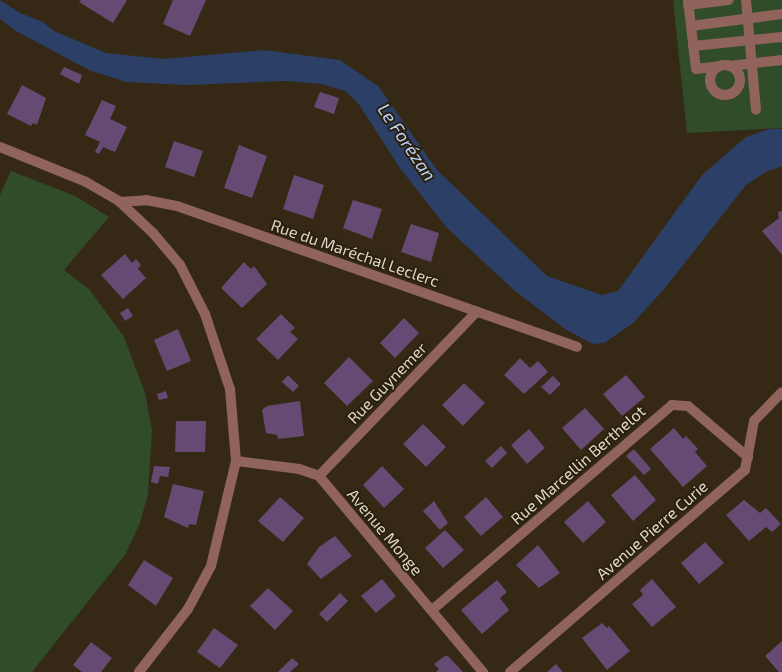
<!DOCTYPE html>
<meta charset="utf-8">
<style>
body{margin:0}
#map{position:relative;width:782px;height:672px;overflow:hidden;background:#352916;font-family:"Exo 2",sans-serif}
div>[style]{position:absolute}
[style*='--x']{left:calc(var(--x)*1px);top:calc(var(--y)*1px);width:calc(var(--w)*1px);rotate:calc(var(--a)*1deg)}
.green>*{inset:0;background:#304c29}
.water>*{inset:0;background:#2b3f67}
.building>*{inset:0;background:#674a73}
.service>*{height:10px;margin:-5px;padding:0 5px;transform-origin:5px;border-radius:5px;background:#90635b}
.service>.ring{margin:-5px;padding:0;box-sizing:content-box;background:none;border:10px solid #90635b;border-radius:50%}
.minor>*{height:10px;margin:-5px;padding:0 5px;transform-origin:5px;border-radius:5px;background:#90635b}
span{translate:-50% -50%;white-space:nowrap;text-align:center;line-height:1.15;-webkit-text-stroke:4px #2b200c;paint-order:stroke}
.street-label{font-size:16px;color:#ded7cb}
.water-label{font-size:18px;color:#bdd3fd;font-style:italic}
</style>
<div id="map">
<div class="green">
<i style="clip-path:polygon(673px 0,782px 0,782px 128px,687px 133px)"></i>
<i style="clip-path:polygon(11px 171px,75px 196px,109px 217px,64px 270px,89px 289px,124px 337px,145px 393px,152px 430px,148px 494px,140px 523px,125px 555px,32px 672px,0 672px,0 195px)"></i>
</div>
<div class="water">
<i style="clip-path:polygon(0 0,20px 13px,43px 22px,54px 31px,106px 53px,163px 59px,264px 50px,340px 60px,379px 87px,437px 170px,547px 276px,602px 295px,618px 291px,702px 175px,746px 137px,769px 129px,782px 129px,782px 166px,766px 172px,746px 185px,665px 288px,632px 324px,604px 343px,593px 344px,565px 329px,515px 291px,447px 228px,400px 168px,358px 103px,345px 91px,322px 84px,286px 81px,187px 85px,126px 82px,89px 70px,16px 31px,0 19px)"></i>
</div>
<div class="building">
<i style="clip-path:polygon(81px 0,127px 0,113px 23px,79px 2px)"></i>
<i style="clip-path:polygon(173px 0,206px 0,190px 36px,163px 24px)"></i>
<i style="clip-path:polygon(64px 67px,82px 75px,79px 84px,60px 74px)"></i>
<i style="clip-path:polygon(22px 85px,46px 98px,37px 125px,33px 123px,31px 126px,7px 114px)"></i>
<i style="clip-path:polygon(320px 92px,339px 98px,334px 114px,314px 107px)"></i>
<i style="clip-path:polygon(102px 100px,116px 106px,110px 119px,127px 127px,115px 152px,103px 147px,99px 154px,95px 152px,100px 142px,85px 135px)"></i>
<i style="clip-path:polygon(174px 141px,203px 151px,194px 177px,165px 167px)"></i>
<i style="clip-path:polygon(239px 145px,267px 156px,252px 198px,224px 188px)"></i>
<i style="clip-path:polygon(294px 175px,324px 185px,313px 219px,283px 209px)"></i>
<i style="clip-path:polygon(353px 200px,382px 209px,372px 239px,343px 228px)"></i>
<i style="clip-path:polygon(782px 211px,782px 255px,762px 231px,779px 218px,778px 212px)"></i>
<i style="clip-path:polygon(411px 224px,439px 233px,431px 262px,401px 252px)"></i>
<i style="clip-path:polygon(125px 254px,132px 263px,136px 259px,141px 265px,138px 269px,146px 278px,123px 299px,101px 275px)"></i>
<i style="clip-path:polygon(244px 262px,251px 269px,254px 266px,267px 284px,242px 308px,221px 288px)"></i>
<i style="clip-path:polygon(128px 308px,133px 316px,125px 321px,120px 313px)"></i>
<i style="clip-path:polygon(281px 314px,295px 328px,290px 332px,298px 339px,278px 360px,256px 339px)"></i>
<i style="clip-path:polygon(404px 318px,419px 333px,395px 358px,380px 343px)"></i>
<i style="clip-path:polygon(178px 329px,191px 361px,167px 371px,154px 340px)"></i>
<i style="clip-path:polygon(349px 357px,373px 381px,347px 406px,324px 383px)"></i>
<i style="clip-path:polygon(520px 358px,530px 368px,538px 361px,548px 372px,524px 394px,504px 375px)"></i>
<i style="clip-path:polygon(288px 375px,299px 386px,293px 392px,282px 382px)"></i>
<i style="clip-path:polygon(626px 375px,645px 397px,622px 416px,603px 394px)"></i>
<i style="clip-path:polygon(553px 376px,561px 384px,550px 395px,541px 387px)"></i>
<i style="clip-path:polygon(464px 383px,485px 403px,463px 426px,442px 405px)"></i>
<i style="clip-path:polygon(166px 391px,168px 398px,159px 400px,157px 394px)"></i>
<i style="clip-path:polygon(300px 401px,304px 436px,278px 439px,277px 435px,266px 433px,262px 410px,267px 406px)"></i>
<i style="clip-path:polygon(585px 408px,604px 429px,581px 450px,562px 428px)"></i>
<i style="clip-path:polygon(176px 421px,206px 421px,205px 452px,175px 452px)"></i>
<i style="clip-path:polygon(423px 424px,446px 447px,426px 467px,403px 444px)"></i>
<i style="clip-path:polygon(674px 428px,683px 439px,686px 436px,698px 449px,695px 452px,707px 466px,683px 487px,650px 449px)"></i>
<i style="clip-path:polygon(529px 429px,545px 448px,527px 464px,511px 445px)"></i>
<i style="clip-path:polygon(501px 446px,507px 453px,492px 468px,485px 461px)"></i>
<i style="clip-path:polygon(634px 449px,651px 469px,644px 475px,626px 456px)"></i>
<i style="clip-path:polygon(154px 466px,170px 467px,168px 477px,160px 476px,158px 484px,151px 482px)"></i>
<i style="clip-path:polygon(382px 466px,404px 489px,384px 508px,363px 485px)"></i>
<i style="clip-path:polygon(635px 475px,656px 500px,633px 521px,611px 495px)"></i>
<i style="clip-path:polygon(173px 484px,204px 491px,196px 525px,189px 524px,188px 528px,164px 517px)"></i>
<i style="clip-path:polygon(280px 497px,304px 518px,283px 542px,258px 521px)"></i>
<i style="clip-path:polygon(486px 497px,503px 517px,481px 536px,464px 517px)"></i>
<i style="clip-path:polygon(744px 500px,760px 513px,766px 508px,781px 524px,772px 532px,766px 527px,749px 541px,726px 515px)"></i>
<i style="clip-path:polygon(434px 501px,448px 523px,440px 530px,423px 511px)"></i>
<i style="clip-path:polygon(588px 501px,606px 522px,583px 543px,564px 522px)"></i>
<i style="clip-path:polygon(445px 530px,464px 550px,443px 568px,425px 548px)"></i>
<i style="clip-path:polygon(335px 536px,352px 556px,321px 579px,307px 564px,319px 547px)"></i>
<i style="clip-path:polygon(705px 542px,724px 563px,699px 584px,681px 563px)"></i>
<i style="clip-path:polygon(538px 545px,560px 573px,539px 588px,516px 565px)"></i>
<i style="clip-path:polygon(144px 560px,173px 578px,156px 606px,128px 585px)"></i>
<i style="clip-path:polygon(382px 579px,396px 596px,376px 613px,361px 596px)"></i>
<i style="clip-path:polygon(652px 579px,676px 607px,652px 627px,632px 604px,643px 595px,640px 590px)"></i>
<i style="clip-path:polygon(497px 580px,507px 592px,500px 598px,509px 610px,482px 634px,461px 610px)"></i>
<i style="clip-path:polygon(268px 588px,293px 611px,275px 630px,250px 606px)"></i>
<i style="clip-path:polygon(340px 593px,348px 601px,327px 622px,319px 614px)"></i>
<i style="clip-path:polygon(602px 623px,607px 628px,609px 626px,630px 651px,607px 670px,582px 638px)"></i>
<i style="clip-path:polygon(214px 628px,238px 645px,220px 668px,197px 652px)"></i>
<i style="clip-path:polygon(782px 641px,782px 672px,779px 672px,765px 656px)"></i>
<i style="clip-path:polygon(91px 642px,112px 658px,101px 672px,82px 672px,73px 665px)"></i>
<i style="clip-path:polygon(445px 656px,448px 656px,463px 672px,436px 672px,439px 669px,434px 664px)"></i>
<i style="clip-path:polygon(292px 658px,299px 664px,290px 672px,278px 672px)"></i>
<i style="clip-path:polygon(556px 664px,563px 672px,547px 672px)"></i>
</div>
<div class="service">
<i style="--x:688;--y:0;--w:69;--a:83.4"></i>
<i style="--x:696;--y:69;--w:23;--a:-7"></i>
<i style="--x:746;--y:0;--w:110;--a:84.8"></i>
<i style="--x:688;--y:5;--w:41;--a:-7"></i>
<i style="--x:691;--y:26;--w:92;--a:-7.5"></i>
<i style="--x:693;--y:46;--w:89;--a:-5.8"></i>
<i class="ring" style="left:710px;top:65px;width:20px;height:20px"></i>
<i style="--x:729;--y:66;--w:53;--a:-6.5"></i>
</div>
<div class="minor">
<i style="--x:0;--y:147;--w:93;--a:22.1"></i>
<i style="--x:86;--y:182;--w:39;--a:30"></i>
<i style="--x:120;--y:202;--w:45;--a:43.2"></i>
<i style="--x:153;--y:233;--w:42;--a:49.8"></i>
<i style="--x:180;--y:265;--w:55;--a:63"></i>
<i style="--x:205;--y:314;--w:79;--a:71.6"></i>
<i style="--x:230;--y:389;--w:72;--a:85.2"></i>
<i style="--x:236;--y:461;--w:108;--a:103.4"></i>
<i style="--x:211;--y:566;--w:49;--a:118.1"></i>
<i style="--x:188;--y:609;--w:80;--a:127.9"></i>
<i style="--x:120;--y:202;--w:26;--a:-4"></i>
<i style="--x:146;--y:200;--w:32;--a:11"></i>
<i style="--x:177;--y:206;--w:424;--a:19.4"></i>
<i style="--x:236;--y:461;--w:64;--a:7.2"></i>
<i style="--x:299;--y:469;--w:21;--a:19"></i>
<i style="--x:319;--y:476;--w:256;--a:50.1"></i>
<i style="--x:319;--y:476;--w:228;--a:-46.2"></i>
<i style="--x:432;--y:610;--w:316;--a:-40.5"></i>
<i style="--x:672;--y:405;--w:16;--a:4"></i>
<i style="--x:688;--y:406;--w:79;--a:40.4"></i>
<i style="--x:510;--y:672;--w:310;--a:-40.7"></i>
<i style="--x:745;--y:470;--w:50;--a:-79.6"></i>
<i style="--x:754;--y:421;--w:40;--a:-46"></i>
</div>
<div class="street-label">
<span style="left:355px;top:253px;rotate:19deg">Rue du Maréchal Leclerc</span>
<span style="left:387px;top:383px;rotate:-46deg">Rue Guynemer</span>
<span style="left:578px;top:465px;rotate:-41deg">Rue Marcellin Berthelot</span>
<span style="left:652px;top:530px;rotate:-41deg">Avenue Pierre Curie</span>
<span style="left:385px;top:532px;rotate:50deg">Avenue Monge</span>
</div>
<div class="water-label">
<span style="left:407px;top:142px;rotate:56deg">Le Forézan</span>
</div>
</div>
